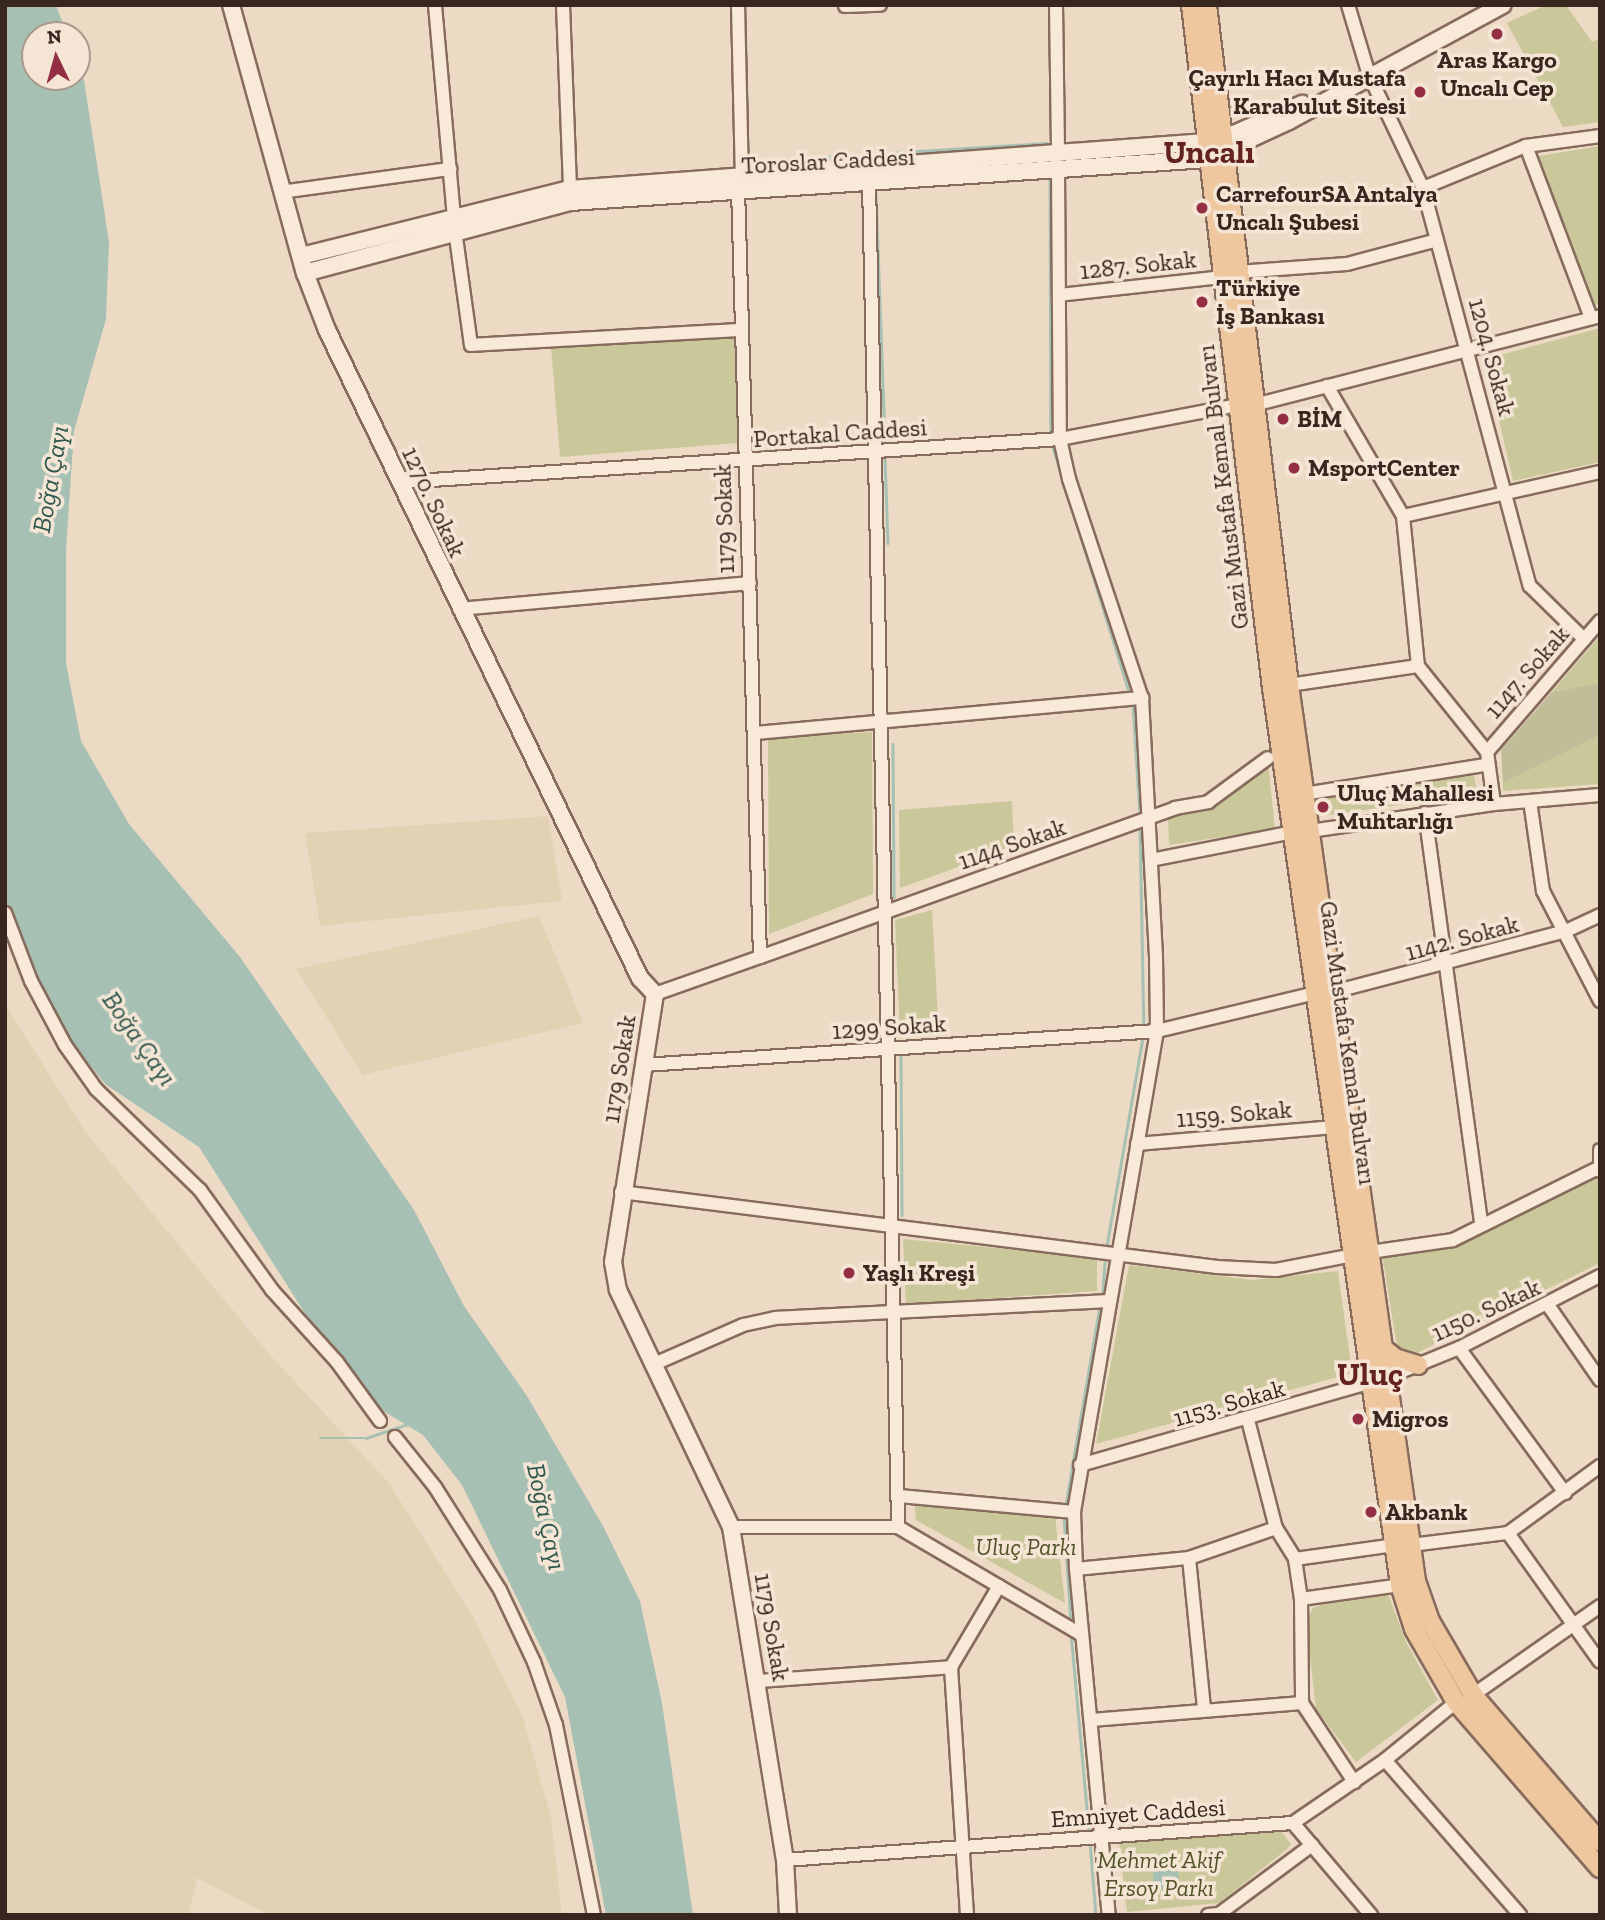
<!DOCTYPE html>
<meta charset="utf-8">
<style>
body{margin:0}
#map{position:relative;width:1605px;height:1920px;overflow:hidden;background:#eddac5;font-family:"Zilla Slab",serif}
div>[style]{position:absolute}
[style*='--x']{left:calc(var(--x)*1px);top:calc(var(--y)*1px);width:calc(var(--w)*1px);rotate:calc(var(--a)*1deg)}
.farmland>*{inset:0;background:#e2d2b3}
.green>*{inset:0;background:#cac79a}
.cemetery>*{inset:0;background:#c0bd98}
.water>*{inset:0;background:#a7c0b4}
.round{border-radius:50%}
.stream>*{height:2.5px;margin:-1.25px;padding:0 1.25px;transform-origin:1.25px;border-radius:1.25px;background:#a7c0b4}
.roads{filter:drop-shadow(2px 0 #876b5c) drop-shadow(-2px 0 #876b5c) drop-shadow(0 2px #876b5c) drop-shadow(0 -2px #876b5c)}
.street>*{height:12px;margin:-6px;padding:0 6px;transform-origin:6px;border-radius:6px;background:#f8e9d8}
.secondary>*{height:16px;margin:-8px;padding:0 8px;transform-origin:8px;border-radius:8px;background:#f8e9d8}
.primary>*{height:18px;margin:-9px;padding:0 9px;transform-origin:9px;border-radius:9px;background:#eec79f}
.dots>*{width:19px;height:19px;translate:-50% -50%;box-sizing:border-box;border:4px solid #f4e5d5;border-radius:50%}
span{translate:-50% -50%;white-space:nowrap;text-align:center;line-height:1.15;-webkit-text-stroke:7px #f4e5d5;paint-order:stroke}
.poi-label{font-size:24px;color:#38271f;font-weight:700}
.right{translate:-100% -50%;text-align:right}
.left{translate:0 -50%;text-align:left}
.street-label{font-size:24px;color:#38271f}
.park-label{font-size:24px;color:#505327;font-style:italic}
.water-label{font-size:26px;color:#2f574d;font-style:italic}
.district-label{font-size:32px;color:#632220;font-weight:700}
.frame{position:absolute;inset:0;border:7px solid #38271f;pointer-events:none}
.north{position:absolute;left:21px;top:21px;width:70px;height:70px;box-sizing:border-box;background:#f4e5d5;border:2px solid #a9998c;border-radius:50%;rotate:355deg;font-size:19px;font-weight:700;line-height:28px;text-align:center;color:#38271f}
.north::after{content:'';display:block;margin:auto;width:24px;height:32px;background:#942e42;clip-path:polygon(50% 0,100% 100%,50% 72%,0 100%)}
</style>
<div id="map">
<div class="farmland">
<i style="clip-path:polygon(548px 816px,562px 901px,320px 926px,305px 833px)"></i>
<i style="clip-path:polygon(539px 916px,583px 1023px,363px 1075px,296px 969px)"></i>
<i style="clip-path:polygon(5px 1004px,86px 1133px,270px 1355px,389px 1483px,474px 1618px,522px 1715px,551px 1817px,562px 1915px,270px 1915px,197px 1878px,189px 1915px,5px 1915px)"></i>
</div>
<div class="green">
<i style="clip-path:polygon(1546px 5px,1566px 5px,1592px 42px,1600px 38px,1600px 122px,1563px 127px,1507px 23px)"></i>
<i style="clip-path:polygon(1600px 146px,1600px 304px,1592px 306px,1539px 156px)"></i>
<i style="clip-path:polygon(1600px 328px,1600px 462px,1513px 481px,1485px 359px)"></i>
<i style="clip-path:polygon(736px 335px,738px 443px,560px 457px,551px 346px)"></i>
<i style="clip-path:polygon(1600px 636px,1600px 683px,1552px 692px)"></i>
<i style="clip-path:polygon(872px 732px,873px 894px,769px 934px,768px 738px)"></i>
<i style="clip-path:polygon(1600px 735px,1600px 784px,1503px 791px,1503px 783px)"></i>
<i style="clip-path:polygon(1268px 763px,1275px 829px,1169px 845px,1168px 816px,1212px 808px)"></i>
<i style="clip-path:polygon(1474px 775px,1477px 794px,1316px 817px,1313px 798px)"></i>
<i style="clip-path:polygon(1012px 801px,1014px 847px,900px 888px,899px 810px)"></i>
<i style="clip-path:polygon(932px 910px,939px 1035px,900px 1036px,895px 920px)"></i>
<i style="clip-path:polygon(1596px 1172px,1600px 1179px,1600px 1263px,1415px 1354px,1397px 1347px,1382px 1253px,1452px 1242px)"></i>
<i style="clip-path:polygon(903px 1239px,1097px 1258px,1097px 1291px,906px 1304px)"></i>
<i style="clip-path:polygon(1129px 1265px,1253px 1280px,1338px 1271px,1352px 1373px,1096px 1444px)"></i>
<i style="clip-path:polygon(915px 1506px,1055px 1516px,1065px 1603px,916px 1520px)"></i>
<i style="clip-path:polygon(1388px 1594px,1406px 1642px,1438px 1700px,1356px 1762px,1316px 1709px,1306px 1621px,1313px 1608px,1329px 1602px)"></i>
<i style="clip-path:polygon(1280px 1830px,1291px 1844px,1287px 1849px,1219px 1903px,1127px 1912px,1119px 1842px)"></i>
</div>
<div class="cemetery">
<i style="clip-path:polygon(1600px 683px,1600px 735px,1503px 783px,1501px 750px,1552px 692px)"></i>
</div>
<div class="water">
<i style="clip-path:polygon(5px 5px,56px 5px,67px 35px,35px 35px,35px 77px,77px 77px,77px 61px,84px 80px,109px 242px,106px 319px,74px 431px,66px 550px,66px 663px,81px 741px,129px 824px,240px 957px,414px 1210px,464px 1306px,527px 1396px,603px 1526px,640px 1601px,662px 1703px,693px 1915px,606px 1915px,565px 1697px,462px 1485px,423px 1435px,370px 1403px,324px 1343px,199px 1147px,105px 1084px,61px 1028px,5px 907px)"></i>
<i class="round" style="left:1153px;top:1864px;width:26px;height:26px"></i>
</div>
<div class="stream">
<i style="--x:745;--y:5;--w:157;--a:88.9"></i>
<i style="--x:748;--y:162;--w:108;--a:-3.7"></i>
<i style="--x:872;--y:154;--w:174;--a:-3.6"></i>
<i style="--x:1046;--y:143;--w:4;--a:76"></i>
<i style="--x:1050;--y:178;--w:259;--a:89.8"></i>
<i style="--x:876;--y:194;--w:247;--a:87.9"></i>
<i style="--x:1052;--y:444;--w:262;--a:72.7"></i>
<i style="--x:885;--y:457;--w:86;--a:88"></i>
<i style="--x:1133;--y:704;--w:111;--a:86.4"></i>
<i style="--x:893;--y:744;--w:153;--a:89.6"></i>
<i style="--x:1140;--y:826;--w:203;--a:88.9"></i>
<i style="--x:901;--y:1057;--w:158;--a:89.6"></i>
<i style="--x:1106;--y:1249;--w:217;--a:-80.2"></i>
<i style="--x:1102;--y:1298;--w:42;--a:-85.9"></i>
<i style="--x:320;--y:1438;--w:46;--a:0"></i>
<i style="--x:366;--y:1438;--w:44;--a:-18.4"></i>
<i style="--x:1065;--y:1508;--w:207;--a:-80.3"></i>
<i style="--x:1064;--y:1515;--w:108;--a:86.3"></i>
<i style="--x:1071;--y:1633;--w:200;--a:84.8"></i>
<i style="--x:1090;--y:1842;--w:73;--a:85.3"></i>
</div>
<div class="roads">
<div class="street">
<i style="--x:435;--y:5;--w:213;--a:84.9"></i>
<i style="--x:563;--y:5;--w:184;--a:87.8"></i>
<i style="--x:738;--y:5;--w:172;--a:88.7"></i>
<i style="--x:1056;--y:5;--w:150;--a:89.2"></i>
<i style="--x:1348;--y:5;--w:73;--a:73.3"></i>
<i style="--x:1369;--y:75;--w:125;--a:64.5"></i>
<i style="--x:1423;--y:188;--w:412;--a:75"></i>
<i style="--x:1530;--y:586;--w:76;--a:44.5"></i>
<i style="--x:845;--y:6;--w:35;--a:-2"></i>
<i style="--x:1526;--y:146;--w:184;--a:69.3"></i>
<i style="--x:1058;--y:170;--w:269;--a:89.6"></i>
<i style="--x:1060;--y:439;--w:41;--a:77.3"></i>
<i style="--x:1069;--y:479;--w:231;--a:71.6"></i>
<i style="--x:1142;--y:698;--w:259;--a:86.9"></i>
<i style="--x:1156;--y:957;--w:74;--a:89.2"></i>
<i style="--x:1157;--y:1031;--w:488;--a:99.8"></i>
<i style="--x:1074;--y:1512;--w:57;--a:88"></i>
<i style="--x:1076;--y:1569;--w:348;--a:84.6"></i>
<i style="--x:869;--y:182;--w:1345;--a:88.76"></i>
<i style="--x:1423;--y:188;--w:111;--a:-22.2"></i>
<i style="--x:1526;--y:146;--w:75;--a:-7.7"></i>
<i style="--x:281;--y:192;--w:171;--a:-7.8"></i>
<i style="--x:455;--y:230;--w:116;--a:82.1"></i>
<i style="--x:471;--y:345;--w:271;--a:-3.2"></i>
<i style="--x:1237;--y:272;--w:110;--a:-4.2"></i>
<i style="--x:1347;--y:264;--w:93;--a:-14.9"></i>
<i style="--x:1059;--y:295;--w:164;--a:-6.3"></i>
<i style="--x:1327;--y:386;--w:151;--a:59.7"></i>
<i style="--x:1403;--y:516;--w:151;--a:84.3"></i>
<i style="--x:1254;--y:405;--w:357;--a:-14.4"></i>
<i style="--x:401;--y:482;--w:660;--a:-3.73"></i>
<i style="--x:1060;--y:439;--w:181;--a:-10.8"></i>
<i style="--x:1403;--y:516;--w:202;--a:-12.6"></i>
<i style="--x:459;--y:609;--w:292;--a:-5.1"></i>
<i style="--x:1289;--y:685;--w:130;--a:-8.4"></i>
<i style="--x:1418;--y:666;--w:110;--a:51.3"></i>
<i style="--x:1487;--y:752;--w:52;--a:82.3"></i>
<i style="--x:756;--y:733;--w:388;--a:-5.2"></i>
<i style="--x:1487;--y:752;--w:173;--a:-49.2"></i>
<i style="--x:1304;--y:794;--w:184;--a:-9.1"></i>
<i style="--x:1530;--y:801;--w:91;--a:81.8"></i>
<i style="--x:1543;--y:891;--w:124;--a:62.6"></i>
<i style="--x:1425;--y:813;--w:415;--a:82.2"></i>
<i style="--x:1310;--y:831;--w:186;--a:-8.3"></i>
<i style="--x:1494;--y:804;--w:106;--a:-4.9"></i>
<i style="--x:1151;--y:860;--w:146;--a:-11.1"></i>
<i style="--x:5;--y:913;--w:73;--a:69.1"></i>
<i style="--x:31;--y:981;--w:72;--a:62"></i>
<i style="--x:65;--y:1045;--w:54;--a:54.8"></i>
<i style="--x:96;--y:1089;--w:145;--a:44.2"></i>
<i style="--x:200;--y:1190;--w:123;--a:54.2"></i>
<i style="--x:272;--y:1290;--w:97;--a:47.9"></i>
<i style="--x:337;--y:1362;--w:73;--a:53.9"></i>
<i style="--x:760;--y:957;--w:441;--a:-19.7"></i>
<i style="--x:1175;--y:808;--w:34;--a:-10"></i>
<i style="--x:1208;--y:802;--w:74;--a:-36.3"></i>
<i style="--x:1333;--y:992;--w:241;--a:-14.7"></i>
<i style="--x:1566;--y:931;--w:38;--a:-25"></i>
<i style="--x:655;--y:994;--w:111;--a:-19.4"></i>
<i style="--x:760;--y:957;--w:768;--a:-91.64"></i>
<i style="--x:644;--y:1065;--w:514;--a:-3.79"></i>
<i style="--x:1157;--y:1031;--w:163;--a:-13.5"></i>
<i style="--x:1137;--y:1144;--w:198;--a:-4.9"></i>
<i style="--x:1600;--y:1150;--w:21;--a:90"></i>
<i style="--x:621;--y:1192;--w:601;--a:7.17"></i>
<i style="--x:1217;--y:1267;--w:59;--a:2.9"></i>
<i style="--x:1276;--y:1270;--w:78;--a:-11"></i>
<i style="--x:1370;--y:1252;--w:84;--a:-8.2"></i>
<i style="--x:1453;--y:1240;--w:162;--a:-26.4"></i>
<i style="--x:1548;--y:1305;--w:91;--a:55.3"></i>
<i style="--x:1459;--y:1348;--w:180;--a:53.8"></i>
<i style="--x:652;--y:1365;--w:99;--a:-23.7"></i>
<i style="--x:743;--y:1325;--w:33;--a:-12"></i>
<i style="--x:775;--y:1318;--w:334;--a:-2.9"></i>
<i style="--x:1248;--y:1420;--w:112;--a:75.5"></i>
<i style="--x:1276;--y:1528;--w:36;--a:58"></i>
<i style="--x:1295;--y:1559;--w:40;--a:81.5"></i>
<i style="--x:1301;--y:1599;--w:104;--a:89.4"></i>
<i style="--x:1302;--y:1703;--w:95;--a:56.6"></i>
<i style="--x:395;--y:1437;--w:64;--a:51.3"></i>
<i style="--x:435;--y:1487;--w:122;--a:57.7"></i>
<i style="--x:500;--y:1590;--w:80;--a:64.7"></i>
<i style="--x:534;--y:1662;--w:67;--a:70.8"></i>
<i style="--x:556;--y:1725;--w:194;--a:78.7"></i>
<i style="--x:1080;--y:1465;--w:320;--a:-15.9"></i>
<i style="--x:1388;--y:1377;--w:77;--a:-22.2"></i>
<i style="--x:1459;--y:1348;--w:158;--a:-27.1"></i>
<i style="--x:899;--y:1496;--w:176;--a:5.2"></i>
<i style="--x:731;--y:1527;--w:167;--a:0"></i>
<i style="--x:898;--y:1527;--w:213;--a:30.4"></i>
<i style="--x:1508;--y:1533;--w:158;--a:54.5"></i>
<i style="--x:1411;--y:1545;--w:98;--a:-7.1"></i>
<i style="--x:1508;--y:1533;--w:114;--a:-36.1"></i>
<i style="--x:1189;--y:1558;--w:152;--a:84.3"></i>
<i style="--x:1295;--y:1559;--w:100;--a:-8"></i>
<i style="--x:1076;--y:1569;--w:114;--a:-5.6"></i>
<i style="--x:1189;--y:1558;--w:92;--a:-19"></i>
<i style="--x:1301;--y:1599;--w:100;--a:-8"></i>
<i style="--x:758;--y:1681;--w:194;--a:-4.1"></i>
<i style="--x:1473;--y:1695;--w:155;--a:-35"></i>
<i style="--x:1091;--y:1720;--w:212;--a:-4.6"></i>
<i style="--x:1385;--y:1760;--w:206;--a:48.9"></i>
<i style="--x:1293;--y:1823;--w:121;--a:49.7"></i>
<i style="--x:785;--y:1860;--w:509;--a:-4.17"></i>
<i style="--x:1293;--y:1823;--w:112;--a:-34.4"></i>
<i style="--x:1385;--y:1760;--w:92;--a:-39.2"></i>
<i style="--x:967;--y:1915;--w:249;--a:-93.7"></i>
<i style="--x:951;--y:1667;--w:94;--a:-59.3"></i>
<i style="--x:1208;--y:1915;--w:11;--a:-5"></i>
<i style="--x:1219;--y:1914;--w:116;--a:-36.6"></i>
</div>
<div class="secondary">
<i style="--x:231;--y:5;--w:278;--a:74.6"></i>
<i style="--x:305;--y:273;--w:61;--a:68.9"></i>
<i style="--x:327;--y:330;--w:720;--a:64.22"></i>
<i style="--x:640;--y:978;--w:22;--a:47"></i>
<i style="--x:655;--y:994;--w:271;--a:98.9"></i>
<i style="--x:613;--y:1262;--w:28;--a:80"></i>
<i style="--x:618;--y:1290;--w:263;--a:64.5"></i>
<i style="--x:731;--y:1527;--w:337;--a:80.8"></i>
<i style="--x:785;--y:1860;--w:55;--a:86.9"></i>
<i style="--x:301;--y:256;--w:277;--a:-14"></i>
<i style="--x:570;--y:189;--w:638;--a:-4.23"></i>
<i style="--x:1206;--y:142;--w:14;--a:-8"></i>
<i style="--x:1220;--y:140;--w:90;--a:-23.7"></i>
<i style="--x:305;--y:273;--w:274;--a:-15"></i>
<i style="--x:570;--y:202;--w:638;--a:-3.86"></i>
<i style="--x:1207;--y:159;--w:90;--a:-24.9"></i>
<i style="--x:1289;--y:121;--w:243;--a:-28.5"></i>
</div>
<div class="primary">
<i style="--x:1191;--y:5;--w:688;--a:83.24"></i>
<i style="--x:1272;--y:688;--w:906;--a:81.88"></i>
<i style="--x:1400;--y:1585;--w:46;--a:72.3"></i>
<i style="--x:1414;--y:1629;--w:84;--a:60.1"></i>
<i style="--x:1456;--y:1702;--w:220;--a:49.1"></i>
<i style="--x:1207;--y:5;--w:685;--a:83.12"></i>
<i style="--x:1289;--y:685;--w:905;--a:81.93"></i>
<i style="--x:1416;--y:1581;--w:42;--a:70.7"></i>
<i style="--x:1430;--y:1621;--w:86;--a:59.8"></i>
<i style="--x:1473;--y:1695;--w:194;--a:49.2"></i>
<i style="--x:1384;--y:1349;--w:14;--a:39"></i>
<i style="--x:1395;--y:1358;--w:24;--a:17"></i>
</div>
</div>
<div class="dots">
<i style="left:1497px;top:34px;background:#942e42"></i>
<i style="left:1420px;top:92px;background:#942e42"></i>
<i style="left:1202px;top:208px;background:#942e42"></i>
<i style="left:1202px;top:302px;background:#942e42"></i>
<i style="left:1283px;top:419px;background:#942e42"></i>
<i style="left:1294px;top:468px;background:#942e42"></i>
<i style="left:1323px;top:807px;background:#942e42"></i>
<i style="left:849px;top:1273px;background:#942e42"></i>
<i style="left:1358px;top:1419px;background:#942e42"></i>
<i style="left:1371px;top:1512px;background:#942e42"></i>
</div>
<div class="poi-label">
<span style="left:1497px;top:74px">Aras Kargo<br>Uncalı Cep</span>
<span class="right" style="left:1406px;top:92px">Çayırlı Hacı Mustafa<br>Karabulut Sitesi</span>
<span class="left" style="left:1216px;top:208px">CarrefourSA Antalya<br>Uncalı Şubesi</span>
<span class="left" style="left:1216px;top:302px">Türkiye<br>İş Bankası</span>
<span class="left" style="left:1297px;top:419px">BİM</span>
<span class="left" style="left:1308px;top:468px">MsportCenter</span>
<span class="left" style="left:1337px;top:807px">Uluç Mahallesi<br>Muhtarlığı</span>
<span class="left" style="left:863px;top:1273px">Yaşlı Kreşi</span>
<span class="left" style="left:1372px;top:1419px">Migros</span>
<span class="left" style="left:1385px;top:1512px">Akbank</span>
</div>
<div class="street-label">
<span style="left:828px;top:161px;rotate:-3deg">Toroslar Caddesi</span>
<span style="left:1138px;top:265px;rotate:-6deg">1287. Sokak</span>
<span style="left:1492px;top:357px;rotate:75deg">1204. Sokak</span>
<span style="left:840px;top:433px;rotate:-4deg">Portakal Caddesi</span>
<span style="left:1223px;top:487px;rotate:-97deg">Gazi Mustafa Kemal Bulvarı</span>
<span style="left:434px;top:502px;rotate:65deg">1270. Sokak</span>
<span style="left:724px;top:519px;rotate:-92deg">1179 Sokak</span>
<span style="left:1527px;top:672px;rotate:-49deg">1147. Sokak</span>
<span style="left:1012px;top:844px;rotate:-19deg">1144 Sokak</span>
<span style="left:1462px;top:938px;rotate:-15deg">1142. Sokak</span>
<span style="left:889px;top:1027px;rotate:-4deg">1299 Sokak</span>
<span style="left:1348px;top:1043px;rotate:82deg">Gazi Mustafa Kemal Bulvarı</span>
<span style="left:619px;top:1069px;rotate:-81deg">1179 Sokak</span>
<span style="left:1234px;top:1114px;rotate:-5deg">1159. Sokak</span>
<span style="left:1486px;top:1310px;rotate:-25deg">1150. Sokak</span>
<span style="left:1229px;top:1403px;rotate:-16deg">1153. Sokak</span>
<span style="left:772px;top:1627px;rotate:80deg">1179 Sokak</span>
<span style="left:1138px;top:1813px;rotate:-4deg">Emniyet Caddesi</span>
</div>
<div class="park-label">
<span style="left:1026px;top:1547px">Uluç Parkı</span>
<span style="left:1159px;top:1874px">Mehmet Akif<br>Ersoy Parkı</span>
</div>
<div class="water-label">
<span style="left:51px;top:479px;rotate:-80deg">Boğa Çayı</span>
<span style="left:139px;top:1039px;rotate:55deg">Boğa Çayı</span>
<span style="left:546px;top:1517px;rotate:78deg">Boğa Çayı</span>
</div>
<div class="district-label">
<span style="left:1209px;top:152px">Uncalı</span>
<span style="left:1370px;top:1374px">Uluç</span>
</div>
<div class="frame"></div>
<div class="north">N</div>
</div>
